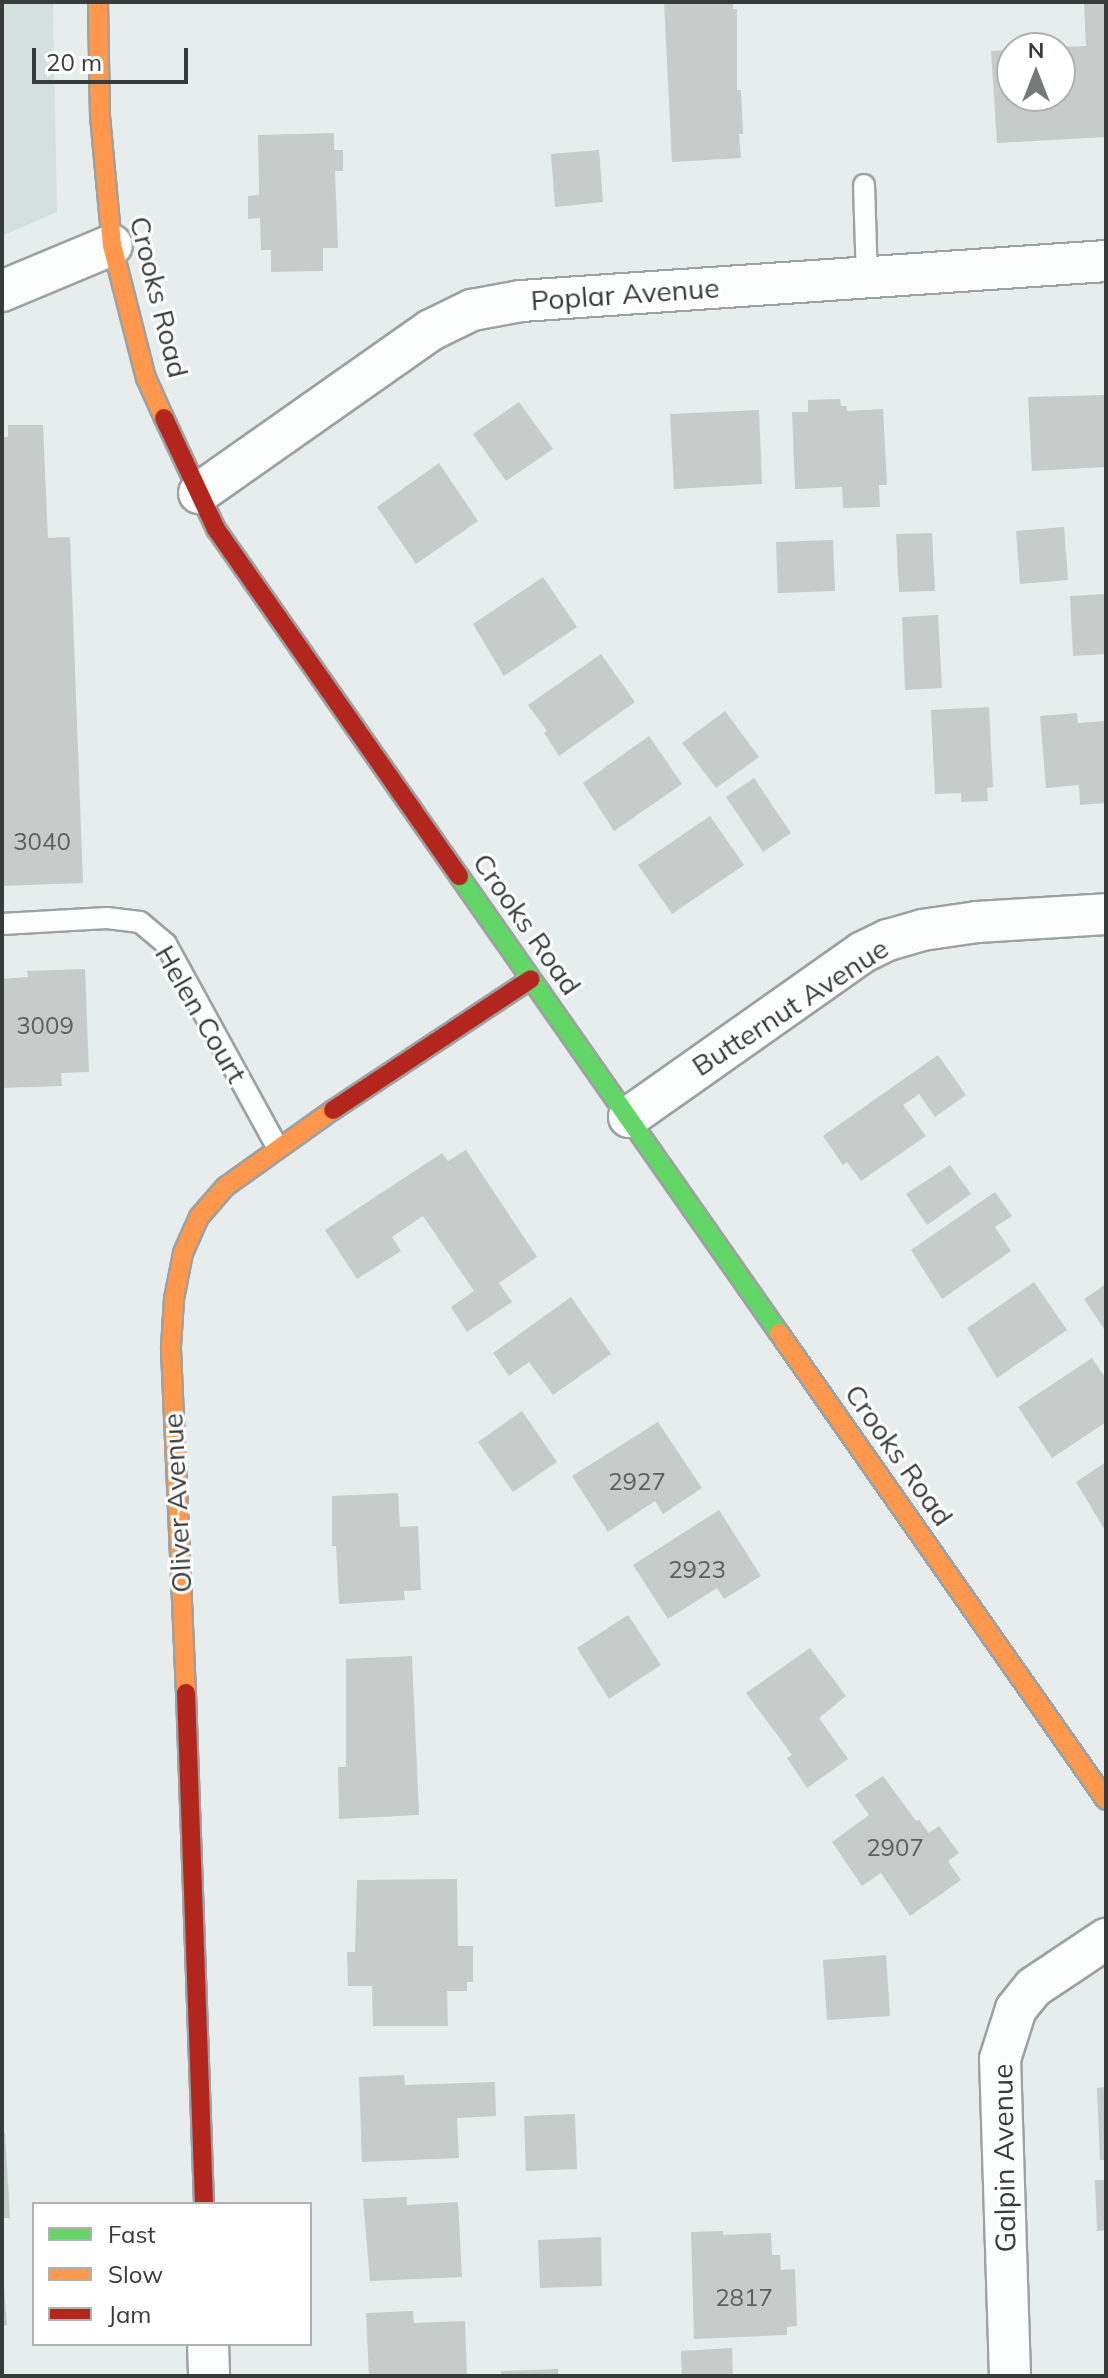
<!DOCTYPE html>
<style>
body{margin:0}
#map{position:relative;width:1108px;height:2378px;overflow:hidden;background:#e7edec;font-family:Mulish,sans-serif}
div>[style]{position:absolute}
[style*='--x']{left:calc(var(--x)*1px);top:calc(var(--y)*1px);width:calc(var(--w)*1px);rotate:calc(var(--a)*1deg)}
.built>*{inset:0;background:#d4e0de}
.building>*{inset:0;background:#c7cbca}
.roads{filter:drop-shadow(2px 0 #9da1a0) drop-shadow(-2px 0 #9da1a0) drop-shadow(0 2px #9da1a0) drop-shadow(0 -2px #9da1a0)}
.lane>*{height:20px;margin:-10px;padding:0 10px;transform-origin:10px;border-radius:10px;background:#fbfcfc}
.street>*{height:40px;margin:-20px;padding:0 20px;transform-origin:20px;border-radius:20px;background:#fbfcfc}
.fast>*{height:18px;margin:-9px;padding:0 9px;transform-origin:9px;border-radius:9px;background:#63d668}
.slow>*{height:18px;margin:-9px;padding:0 9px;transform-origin:9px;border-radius:9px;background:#ff974d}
.jam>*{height:18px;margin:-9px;padding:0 9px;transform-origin:9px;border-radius:9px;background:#b3261e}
span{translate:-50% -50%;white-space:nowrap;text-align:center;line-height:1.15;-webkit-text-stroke:6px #fff;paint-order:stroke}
.number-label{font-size:24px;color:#5b5f5e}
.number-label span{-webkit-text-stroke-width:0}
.street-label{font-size:28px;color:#373b3a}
.frame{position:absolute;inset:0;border:4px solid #373b3a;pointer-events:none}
.legend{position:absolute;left:32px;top:2202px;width:280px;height:144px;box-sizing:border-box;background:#fff;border:2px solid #afb1b0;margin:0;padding:10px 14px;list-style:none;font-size:24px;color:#373b3a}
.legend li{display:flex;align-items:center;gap:16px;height:40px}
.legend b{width:40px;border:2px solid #afb1b0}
.north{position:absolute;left:996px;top:32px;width:80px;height:80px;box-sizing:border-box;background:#fff;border:2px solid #afb1b0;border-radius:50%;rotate:0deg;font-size:22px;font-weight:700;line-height:32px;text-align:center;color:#373b3a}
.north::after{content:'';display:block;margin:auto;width:28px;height:36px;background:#757978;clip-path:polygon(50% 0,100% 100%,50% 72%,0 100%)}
.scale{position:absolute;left:32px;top:48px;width:156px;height:36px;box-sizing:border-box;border:4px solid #373b3a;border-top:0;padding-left:10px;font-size:24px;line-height:28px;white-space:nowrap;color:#373b3a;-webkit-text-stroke:6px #fff;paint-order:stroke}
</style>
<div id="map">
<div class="built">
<i style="clip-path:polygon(2px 2px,53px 2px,57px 212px,2px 236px)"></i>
</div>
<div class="building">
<i style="clip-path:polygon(664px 2px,733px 2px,733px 9px,737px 9px,737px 90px,741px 90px,743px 134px,739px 134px,741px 158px,672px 162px)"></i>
<i style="clip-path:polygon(1084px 2px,1106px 2px,1106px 137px,997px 143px,991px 51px,1012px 50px,1012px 96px,1060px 96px,1060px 47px,1086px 46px)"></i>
<i style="clip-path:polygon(334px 133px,334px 150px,343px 150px,343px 171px,335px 171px,338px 248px,323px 248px,323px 271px,271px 272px,271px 250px,261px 250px,260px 218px,248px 219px,248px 196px,259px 195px,258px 135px)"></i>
<i style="clip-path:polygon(599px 150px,603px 202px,555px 207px,551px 154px)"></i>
<i style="clip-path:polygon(1106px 395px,1106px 467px,1032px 471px,1028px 397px)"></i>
<i style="clip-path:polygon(840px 399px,841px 406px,847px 406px,847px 411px,883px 409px,887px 485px,879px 485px,880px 507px,843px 508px,842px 487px,795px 489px,792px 412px,808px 412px,808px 400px)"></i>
<i style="clip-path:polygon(519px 402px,553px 449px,506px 481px,473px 434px)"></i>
<i style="clip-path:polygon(759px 410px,762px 484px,674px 489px,670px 414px)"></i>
<i style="clip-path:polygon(8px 425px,43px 425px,48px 538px,70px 537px,83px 883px,2px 886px,2px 437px,8px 437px)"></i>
<i style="clip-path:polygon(439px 463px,478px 521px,416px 564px,377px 507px)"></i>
<i style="clip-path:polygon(1064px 527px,1068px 580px,1020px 584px,1016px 531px)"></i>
<i style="clip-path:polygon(932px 533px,935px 591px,899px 592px,896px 534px)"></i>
<i style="clip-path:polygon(833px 540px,835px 591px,778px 593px,776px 542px)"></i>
<i style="clip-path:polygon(543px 577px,577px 627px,504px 676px,473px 624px)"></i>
<i style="clip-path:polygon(1106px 594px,1106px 654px,1073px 656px,1070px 596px)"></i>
<i style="clip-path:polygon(938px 615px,942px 688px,905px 690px,902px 617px)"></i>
<i style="clip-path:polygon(601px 654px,635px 702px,559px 756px,544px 733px,547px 731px,528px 705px)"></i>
<i style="clip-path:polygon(989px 707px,993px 787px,987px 788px,988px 801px,961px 802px,961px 793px,935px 794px,931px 710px)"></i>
<i style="clip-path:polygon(725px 711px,759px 757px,716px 788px,682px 743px)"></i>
<i style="clip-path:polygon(1077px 713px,1078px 723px,1106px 721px,1106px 803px,1080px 805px,1079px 785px,1046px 788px,1040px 716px)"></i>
<i style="clip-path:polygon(649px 736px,682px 784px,614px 831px,583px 783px)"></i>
<i style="clip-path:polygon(754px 778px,791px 833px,763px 852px,726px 797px)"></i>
<i style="clip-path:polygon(710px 816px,744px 865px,672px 914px,638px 865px)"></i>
<i style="clip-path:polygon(85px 969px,89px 1072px,61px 1073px,62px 1086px,2px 1088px,2px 979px,28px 977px,27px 971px)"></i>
<i style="clip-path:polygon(938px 1055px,966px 1095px,935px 1117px,919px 1094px,903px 1105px,926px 1136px,861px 1181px,847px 1162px,843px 1165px,823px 1136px)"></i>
<i style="clip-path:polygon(466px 1150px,537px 1257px,499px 1283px,512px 1302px,467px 1332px,451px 1307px,474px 1291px,423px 1216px,392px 1237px,401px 1251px,357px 1279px,325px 1230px,442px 1153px,448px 1161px)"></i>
<i style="clip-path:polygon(950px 1165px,971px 1194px,927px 1225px,906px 1194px)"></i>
<i style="clip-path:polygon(995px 1192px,1012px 1216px,995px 1227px,1011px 1251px,942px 1299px,911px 1250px)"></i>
<i style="clip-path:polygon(1034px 1282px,1067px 1330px,997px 1378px,967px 1328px)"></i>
<i style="clip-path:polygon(1106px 1284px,1106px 1328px,1104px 1329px,1084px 1299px)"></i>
<i style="clip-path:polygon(571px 1297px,611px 1354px,553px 1395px,529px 1362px,509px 1376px,493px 1353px)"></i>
<i style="clip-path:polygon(1092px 1358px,1106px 1379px,1106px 1422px,1052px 1458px,1018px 1407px)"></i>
<i style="clip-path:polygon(522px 1411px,557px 1462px,513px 1492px,478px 1442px)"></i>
<i style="clip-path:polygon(658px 1422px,702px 1488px,663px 1514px,655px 1501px,608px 1532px,572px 1476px)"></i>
<i style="clip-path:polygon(1106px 1462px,1106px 1532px,1076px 1482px)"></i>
<i style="clip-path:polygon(398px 1493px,400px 1527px,418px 1526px,421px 1590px,404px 1591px,405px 1600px,339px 1604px,336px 1546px,332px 1546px,332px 1496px)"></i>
<i style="clip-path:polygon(719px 1510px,761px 1576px,724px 1599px,717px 1588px,668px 1619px,633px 1565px)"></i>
<i style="clip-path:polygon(628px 1615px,661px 1665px,609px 1699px,577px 1648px)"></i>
<i style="clip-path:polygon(810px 1648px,846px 1696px,819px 1718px,848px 1759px,807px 1788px,787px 1758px,792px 1755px,746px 1693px)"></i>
<i style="clip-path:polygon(412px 1656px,419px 1815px,339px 1819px,338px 1767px,346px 1767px,346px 1659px)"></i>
<i style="clip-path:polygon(883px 1776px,916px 1821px,919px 1820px,929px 1833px,939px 1826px,959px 1853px,948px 1861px,961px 1880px,910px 1916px,881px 1873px,862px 1886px,832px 1842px,869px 1815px,855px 1795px)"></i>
<i style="clip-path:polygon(457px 1879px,458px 1946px,473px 1946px,473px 1982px,467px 1982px,467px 1991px,447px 1991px,448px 2026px,373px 2026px,372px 1986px,348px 1986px,347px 1952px,355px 1952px,357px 1880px)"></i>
<i style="clip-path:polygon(886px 1955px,890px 2016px,827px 2020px,823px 1960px)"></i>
<i style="clip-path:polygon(404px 2075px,405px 2085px,495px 2082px,496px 2116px,457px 2118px,459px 2158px,362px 2162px,359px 2077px)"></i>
<i style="clip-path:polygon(1106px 2087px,1106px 2160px,1100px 2160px,1097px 2088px)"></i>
<i style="clip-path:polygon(575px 2114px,577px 2169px,526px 2171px,524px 2116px)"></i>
<i style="clip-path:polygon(2px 2133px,5px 2133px,10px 2218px,2px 2218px)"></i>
<i style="clip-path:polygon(1095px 2180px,1106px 2180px,1106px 2230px,1097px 2231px)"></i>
<i style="clip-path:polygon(407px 2197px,407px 2205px,458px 2202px,462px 2277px,370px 2281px,363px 2199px)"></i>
<i style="clip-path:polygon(723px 2231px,723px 2235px,771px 2233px,772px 2255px,780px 2255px,781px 2270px,795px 2269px,797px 2326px,787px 2327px,787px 2335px,694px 2339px,691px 2232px)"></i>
<i style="clip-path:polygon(601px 2237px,602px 2286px,540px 2288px,538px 2240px)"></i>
<i style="clip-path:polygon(2px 2263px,7px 2325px,2px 2326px)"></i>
<i style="clip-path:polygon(413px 2311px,414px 2323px,465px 2321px,467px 2376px,369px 2376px,366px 2313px)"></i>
<i style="clip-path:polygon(732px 2348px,733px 2376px,682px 2376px,681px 2351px)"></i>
<i style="clip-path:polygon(558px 2369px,558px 2376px,501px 2376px,501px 2371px)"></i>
</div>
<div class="roads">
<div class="lane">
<i style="--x:864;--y:185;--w:93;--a:88.2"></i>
<i style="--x:2;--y:924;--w:105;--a:-3.3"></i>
<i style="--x:107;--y:918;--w:33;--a:7"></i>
<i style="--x:140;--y:922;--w:34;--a:40"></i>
<i style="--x:166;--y:944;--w:231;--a:61.3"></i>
</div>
<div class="street">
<i style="--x:2;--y:291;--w:119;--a:-22.7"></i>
<i style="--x:199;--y:493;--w:284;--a:-35.1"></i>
<i style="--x:431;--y:330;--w:46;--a:-26"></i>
<i style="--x:472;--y:310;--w:50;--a:-10.4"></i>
<i style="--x:521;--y:301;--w:586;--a:-3.91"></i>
<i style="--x:629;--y:1117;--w:286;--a:-35.2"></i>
<i style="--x:863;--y:952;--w:28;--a:-26"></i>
<i style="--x:888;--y:940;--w:35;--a:-16"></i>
<i style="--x:922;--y:930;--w:56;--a:-8.3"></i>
<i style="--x:977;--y:922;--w:129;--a:-3.5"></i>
<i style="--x:208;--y:2344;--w:32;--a:88"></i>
<i style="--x:1010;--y:2376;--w:317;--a:-91.8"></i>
<i style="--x:1000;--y:2059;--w:52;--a:-72.3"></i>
<i style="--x:1016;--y:2009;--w:28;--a:-51"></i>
<i style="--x:1034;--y:1987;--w:87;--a:-33.7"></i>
</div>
<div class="fast">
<i style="--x:459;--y:876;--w:558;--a:55"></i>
</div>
<div class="slow">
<i style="--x:98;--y:2;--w:114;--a:89"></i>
<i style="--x:100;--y:116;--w:130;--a:84.7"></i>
<i style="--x:112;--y:245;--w:137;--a:75.7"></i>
<i style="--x:146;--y:378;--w:44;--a:65.8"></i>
<i style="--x:779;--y:1333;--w:570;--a:55"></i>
<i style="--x:186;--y:1693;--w:346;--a:-92.5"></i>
<i style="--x:171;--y:1347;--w:48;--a:-86.4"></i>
<i style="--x:174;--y:1299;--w:47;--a:-78.9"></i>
<i style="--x:183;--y:1253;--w:39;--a:-66"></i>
<i style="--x:199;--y:1217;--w:40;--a:-49"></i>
<i style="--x:225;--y:1187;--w:133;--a:-35.5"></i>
</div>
<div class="jam">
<i style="--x:164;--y:418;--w:123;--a:64.9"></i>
<i style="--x:216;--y:529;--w:424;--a:55"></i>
<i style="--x:333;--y:1110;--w:237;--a:-33.5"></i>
<i style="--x:186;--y:1693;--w:511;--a:87.98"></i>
</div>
</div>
<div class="number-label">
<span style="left:42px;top:842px">3040</span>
<span style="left:45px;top:1026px">3009</span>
<span style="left:637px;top:1482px">2927</span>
<span style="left:697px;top:1570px">2923</span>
<span style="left:895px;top:1848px">2907</span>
<span style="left:744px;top:2298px">2817</span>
</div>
<div class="street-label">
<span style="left:625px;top:294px;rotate:-4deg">Poplar Avenue</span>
<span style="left:159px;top:297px;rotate:76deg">Crooks Road</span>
<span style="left:527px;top:924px;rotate:55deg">Crooks Road</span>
<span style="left:790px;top:1007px;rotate:-33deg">Butternut Avenue</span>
<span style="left:201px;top:1014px;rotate:60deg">Helen Court</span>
<span style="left:899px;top:1455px;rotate:55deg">Crooks Road</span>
<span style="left:177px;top:1503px;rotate:-93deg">Oliver Avenue</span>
<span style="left:1004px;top:2158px;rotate:-91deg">Galpin Avenue</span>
</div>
<div class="frame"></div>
<ul class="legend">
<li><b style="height:10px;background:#63d668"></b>Fast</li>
<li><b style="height:10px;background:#ff974d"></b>Slow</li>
<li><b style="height:10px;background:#b3261e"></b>Jam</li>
</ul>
<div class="north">N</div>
<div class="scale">20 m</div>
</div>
